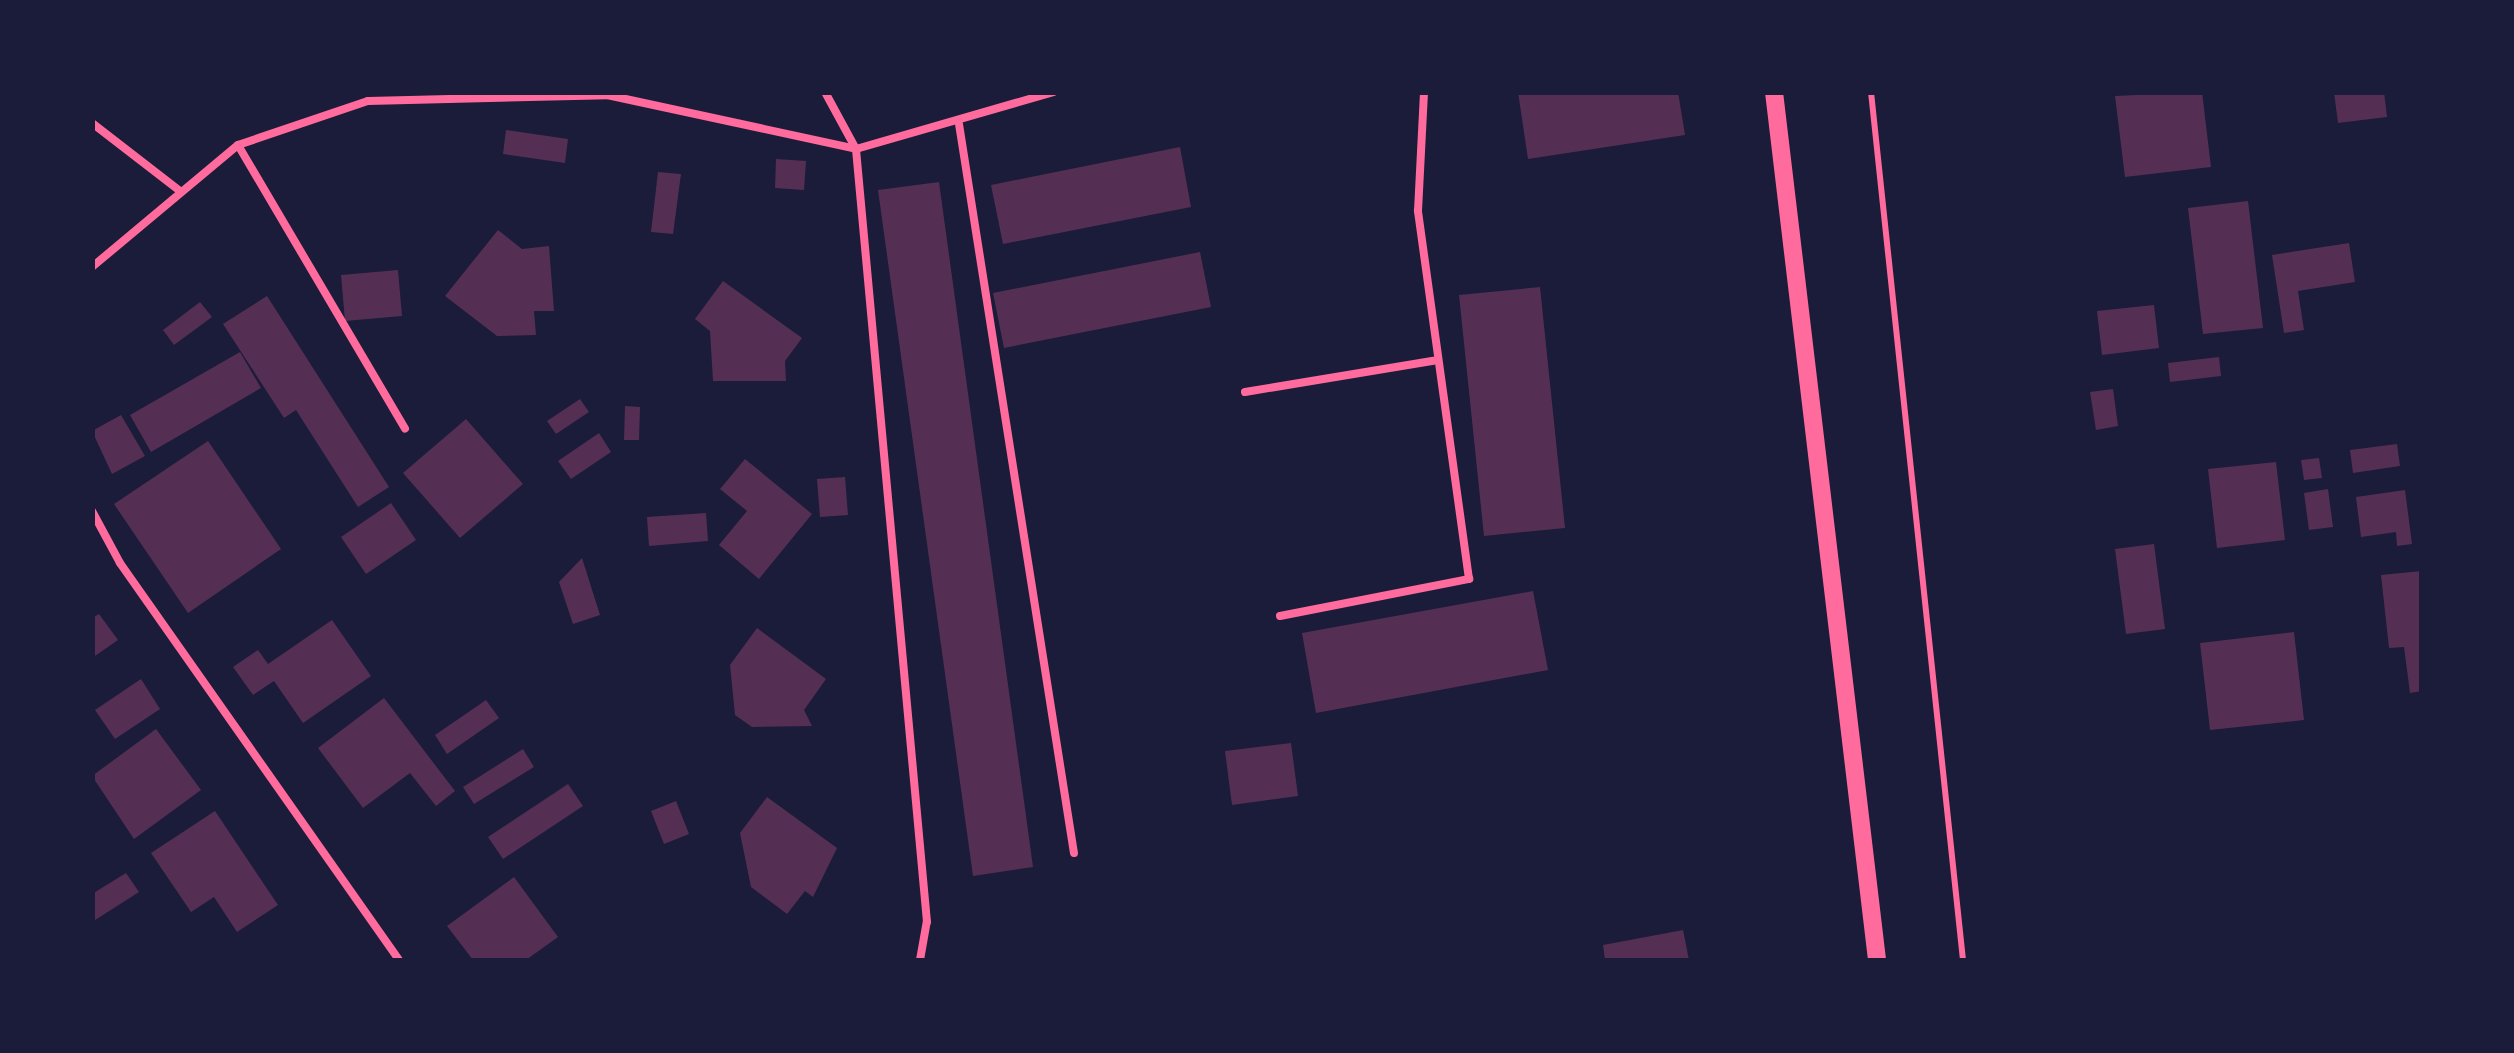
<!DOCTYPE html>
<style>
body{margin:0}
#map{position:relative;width:2514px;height:1053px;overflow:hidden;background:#1b1b3a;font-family:Overpass,sans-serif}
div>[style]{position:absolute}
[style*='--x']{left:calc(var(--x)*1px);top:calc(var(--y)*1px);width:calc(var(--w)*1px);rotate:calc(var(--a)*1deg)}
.building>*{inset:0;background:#542f53}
.path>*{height:6px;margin:-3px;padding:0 3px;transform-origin:3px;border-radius:3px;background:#ff6b9d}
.service>*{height:8px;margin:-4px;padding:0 4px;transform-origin:4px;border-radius:4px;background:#ff6b9d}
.tertiary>*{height:18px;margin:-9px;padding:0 9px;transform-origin:9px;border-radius:9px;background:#ff6b9d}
span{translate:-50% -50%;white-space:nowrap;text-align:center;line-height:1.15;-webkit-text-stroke:9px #1b1b3a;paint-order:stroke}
.frame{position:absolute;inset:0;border:95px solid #1b1b3a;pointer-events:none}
</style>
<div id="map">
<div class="building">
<i style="clip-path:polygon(1518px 92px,1678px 92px,1685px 135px,1528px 159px)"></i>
<i style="clip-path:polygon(2202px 92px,2211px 167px,2125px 177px,2115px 96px)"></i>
<i style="clip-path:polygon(2334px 92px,2384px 92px,2387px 117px,2338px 123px)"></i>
<i style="clip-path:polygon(506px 130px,568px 139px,565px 163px,503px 154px)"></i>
<i style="clip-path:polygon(1180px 147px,1191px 207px,1003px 244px,991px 185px)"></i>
<i style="clip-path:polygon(776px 159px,806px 161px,804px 190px,775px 188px)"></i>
<i style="clip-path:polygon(658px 172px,681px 174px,673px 234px,651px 232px)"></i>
<i style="clip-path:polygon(939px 182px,1033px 867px,973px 876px,878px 190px)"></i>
<i style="clip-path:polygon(2248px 201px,2263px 328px,2203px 334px,2188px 208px)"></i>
<i style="clip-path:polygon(498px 230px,522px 249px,549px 246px,554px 311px,534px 311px,536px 335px,497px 336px,445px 296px)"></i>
<i style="clip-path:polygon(2349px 243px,2355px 282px,2298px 291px,2304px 330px,2284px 333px,2272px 255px)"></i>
<i style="clip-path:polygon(1200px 252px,1211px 307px,1004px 348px,993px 293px)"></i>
<i style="clip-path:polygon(398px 270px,402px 316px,345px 321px,341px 275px)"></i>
<i style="clip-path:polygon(723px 281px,802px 338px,785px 361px,786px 381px,713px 381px,710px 331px,695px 319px)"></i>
<i style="clip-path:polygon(1540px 287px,1565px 528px,1484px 536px,1459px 295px)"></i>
<i style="clip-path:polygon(267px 296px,389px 487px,358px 507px,296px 410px,284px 418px,223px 324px)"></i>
<i style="clip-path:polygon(200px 302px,212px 317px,174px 345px,163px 330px)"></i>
<i style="clip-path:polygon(2154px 305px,2159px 348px,2102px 355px,2097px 311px)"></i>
<i style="clip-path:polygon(240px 352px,261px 388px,151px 452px,130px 415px)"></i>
<i style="clip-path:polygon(2219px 357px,2221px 376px,2170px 382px,2168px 363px)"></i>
<i style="clip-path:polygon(2113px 389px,2118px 426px,2096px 430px,2090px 392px)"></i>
<i style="clip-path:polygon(580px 399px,589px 412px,556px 434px,547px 421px)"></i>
<i style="clip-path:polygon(625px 406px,640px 407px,639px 440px,624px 440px)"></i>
<i style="clip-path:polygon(121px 415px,145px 456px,112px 474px,92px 431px)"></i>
<i style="clip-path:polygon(466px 419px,523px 484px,460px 538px,403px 473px)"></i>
<i style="clip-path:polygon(599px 433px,611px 452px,571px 479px,558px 461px)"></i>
<i style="clip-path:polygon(208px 441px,281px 549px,188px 613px,114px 504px)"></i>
<i style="clip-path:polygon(2397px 444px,2400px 466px,2353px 473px,2350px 450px)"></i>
<i style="clip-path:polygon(2319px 458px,2322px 478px,2304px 480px,2301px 460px)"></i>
<i style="clip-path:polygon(745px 459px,812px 514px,759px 579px,719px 545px,747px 511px,720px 489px)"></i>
<i style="clip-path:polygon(2276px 462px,2285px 540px,2217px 548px,2208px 469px)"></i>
<i style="clip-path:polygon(845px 477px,848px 515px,820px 517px,817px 479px)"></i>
<i style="clip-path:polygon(2328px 489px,2333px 527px,2309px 530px,2304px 493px)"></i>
<i style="clip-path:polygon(2405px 490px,2412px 544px,2397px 546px,2396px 532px,2361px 537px,2356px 497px)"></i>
<i style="clip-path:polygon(391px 503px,416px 540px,366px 574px,341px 537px)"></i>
<i style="clip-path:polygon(706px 513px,708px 541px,649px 546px,647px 517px)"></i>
<i style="clip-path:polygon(2154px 544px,2165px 629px,2126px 634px,2115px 549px)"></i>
<i style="clip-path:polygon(582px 558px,600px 615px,573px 624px,559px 582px)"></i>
<i style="clip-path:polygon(2422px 571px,2422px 691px,2410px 693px,2404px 647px,2389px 648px,2381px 575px)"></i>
<i style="clip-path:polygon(1533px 591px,1548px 670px,1316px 713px,1302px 633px)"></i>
<i style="clip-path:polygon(99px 614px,118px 640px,92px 658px,92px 618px)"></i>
<i style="clip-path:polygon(332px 620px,371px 676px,303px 723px,274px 681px,253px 695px,233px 667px,258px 650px,268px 664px)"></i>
<i style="clip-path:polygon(757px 628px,826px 679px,804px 710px,812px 726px,752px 727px,735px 715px,730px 665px)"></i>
<i style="clip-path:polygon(2294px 632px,2304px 720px,2210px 730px,2200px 643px)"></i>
<i style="clip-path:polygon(141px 679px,160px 709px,115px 739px,95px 710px)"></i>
<i style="clip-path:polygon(384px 698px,455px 791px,436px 806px,410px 773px,363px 808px,318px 748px)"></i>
<i style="clip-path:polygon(486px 700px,499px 718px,447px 754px,435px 735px)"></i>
<i style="clip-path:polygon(156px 729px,201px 790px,134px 839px,92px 776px)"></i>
<i style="clip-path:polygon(1291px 743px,1298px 796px,1232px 805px,1225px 751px)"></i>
<i style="clip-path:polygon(523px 749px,534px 767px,474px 804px,463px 787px)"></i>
<i style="clip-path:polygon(568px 784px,583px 806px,503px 859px,488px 837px)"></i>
<i style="clip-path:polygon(767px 797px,837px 848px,813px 897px,805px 891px,787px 914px,751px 887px,740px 833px)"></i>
<i style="clip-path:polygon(676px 801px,689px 834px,664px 844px,651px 811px)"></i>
<i style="clip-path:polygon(215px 811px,278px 905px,237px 932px,214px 897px,191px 912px,151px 853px)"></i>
<i style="clip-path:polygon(126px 873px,139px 892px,92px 922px,92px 894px)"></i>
<i style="clip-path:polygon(514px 877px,558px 937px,526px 960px,473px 960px,447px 926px)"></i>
<i style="clip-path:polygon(1683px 930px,1689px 960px,1605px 960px,1603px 945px)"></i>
</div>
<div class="path">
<i style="--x:1871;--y:92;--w:873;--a:83.95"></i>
</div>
<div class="service">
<i style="--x:825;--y:92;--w:65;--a:61.5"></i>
<i style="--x:92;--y:123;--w:111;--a:37.7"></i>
<i style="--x:959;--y:124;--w:738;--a:81.04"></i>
<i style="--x:238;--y:145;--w:329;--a:59.5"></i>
<i style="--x:92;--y:267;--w:190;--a:-39.9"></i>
<i style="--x:238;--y:145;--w:137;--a:-18.7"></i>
<i style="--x:368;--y:101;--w:239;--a:-1.4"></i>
<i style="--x:607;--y:95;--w:255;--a:12.2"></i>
<i style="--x:1245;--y:392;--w:191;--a:-9.4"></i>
<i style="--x:92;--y:511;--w:59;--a:61.7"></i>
<i style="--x:120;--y:563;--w:485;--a:54.9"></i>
<i style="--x:1280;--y:616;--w:193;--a:-11.1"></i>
<i style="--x:1469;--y:579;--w:372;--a:-97.9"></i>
<i style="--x:1418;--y:211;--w:119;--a:-87.1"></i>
<i style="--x:920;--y:960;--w:39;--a:-80"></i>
<i style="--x:927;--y:922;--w:776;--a:-95.25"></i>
<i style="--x:856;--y:149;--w:206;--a:-16.1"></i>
</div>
<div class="tertiary">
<i style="--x:1774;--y:92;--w:874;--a:83.23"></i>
</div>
<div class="frame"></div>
</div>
